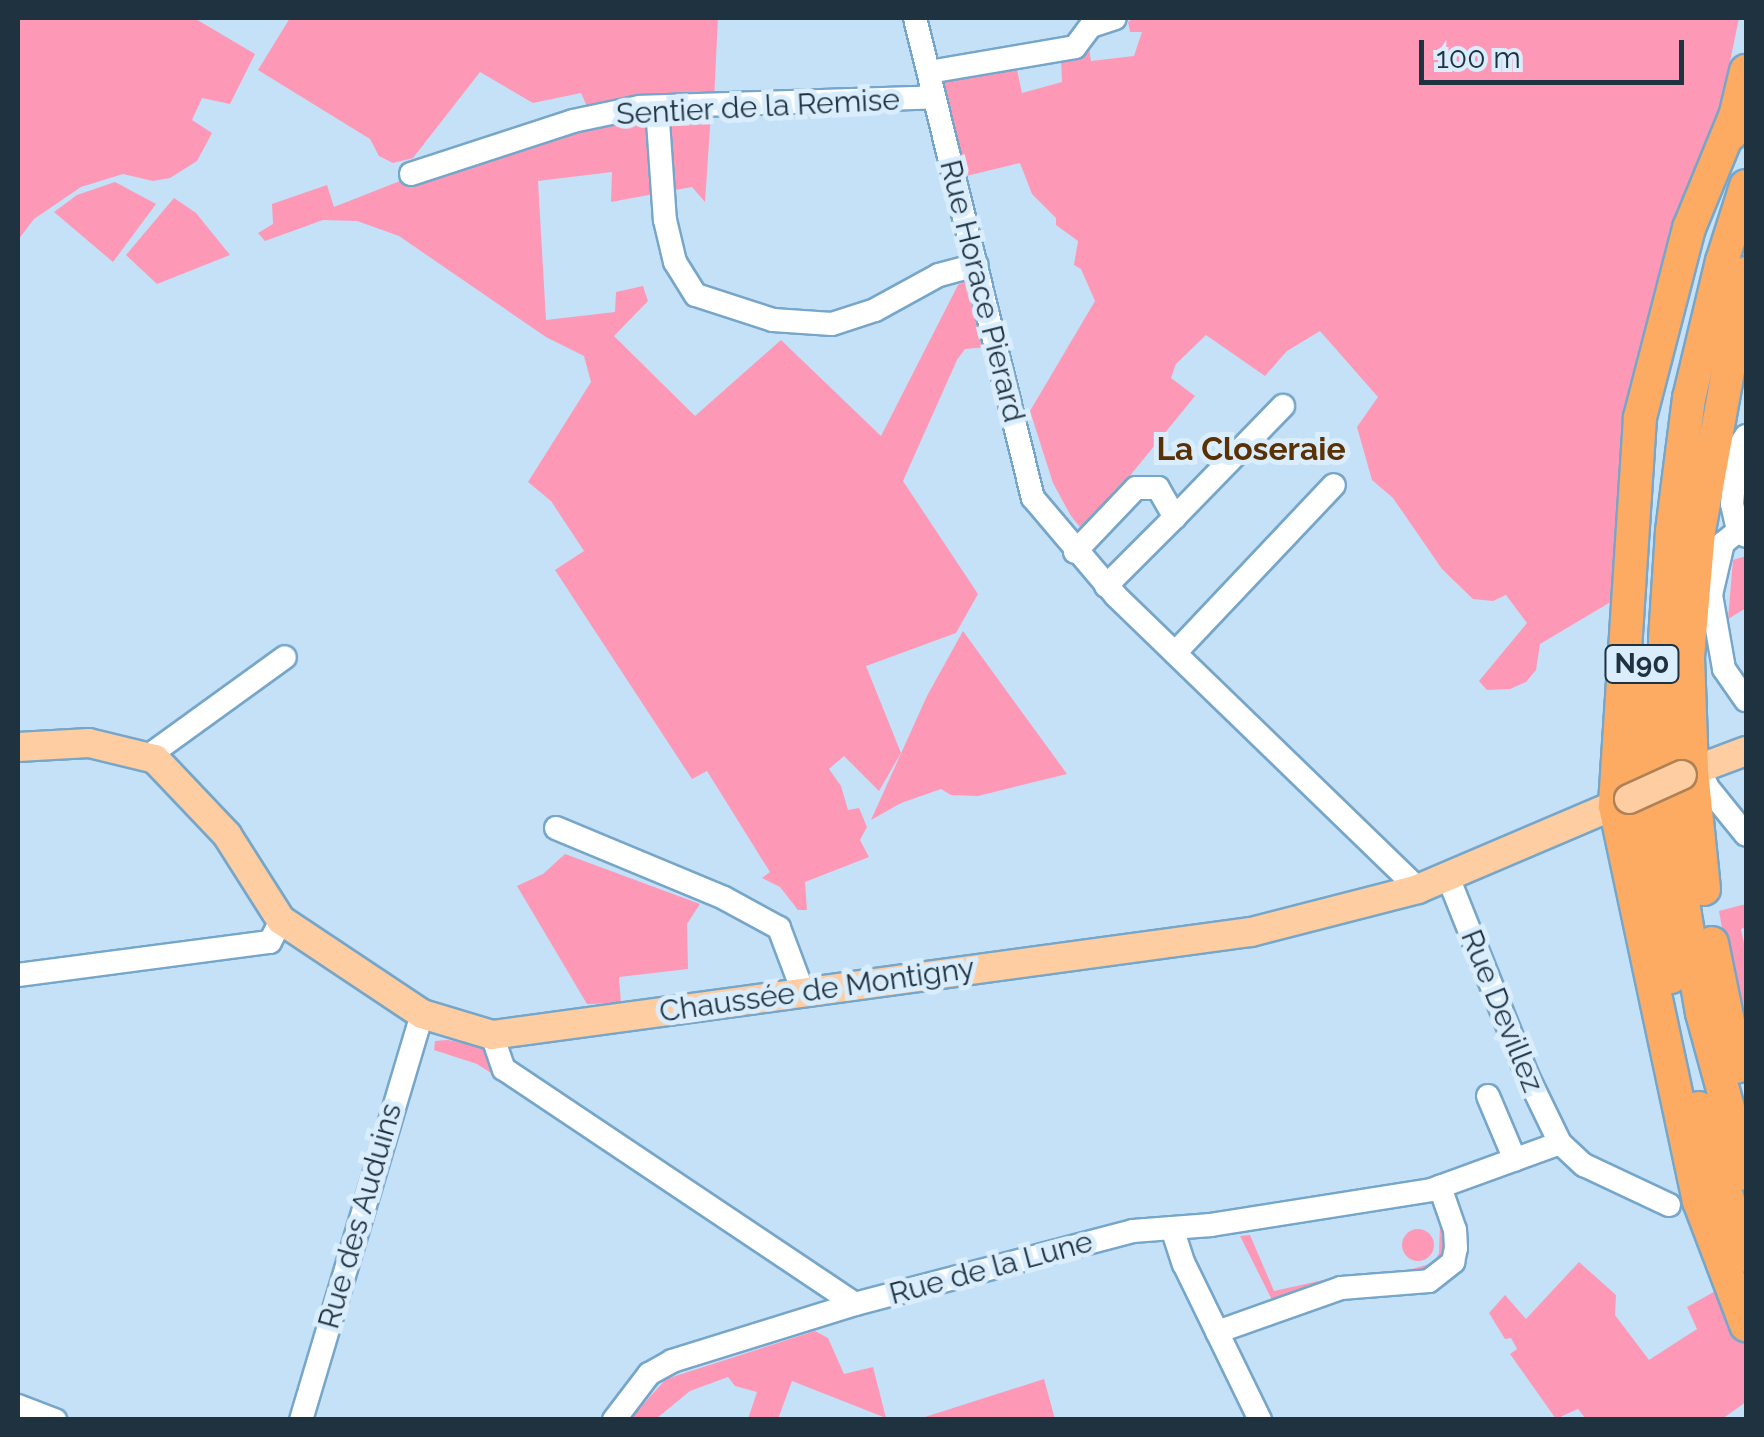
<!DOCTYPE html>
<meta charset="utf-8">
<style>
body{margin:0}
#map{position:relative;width:1764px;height:1437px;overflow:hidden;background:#c4e1f7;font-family:Raleway,sans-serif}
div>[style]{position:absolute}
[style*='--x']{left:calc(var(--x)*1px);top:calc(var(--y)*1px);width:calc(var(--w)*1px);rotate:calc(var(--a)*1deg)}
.green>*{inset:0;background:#fd99b7}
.round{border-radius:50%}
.roads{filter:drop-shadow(2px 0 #76a6c9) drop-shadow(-2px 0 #76a6c9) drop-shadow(0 2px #76a6c9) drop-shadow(0 -2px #76a6c9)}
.minor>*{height:22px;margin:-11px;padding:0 11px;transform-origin:11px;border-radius:11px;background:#fff}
.major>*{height:28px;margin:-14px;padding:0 14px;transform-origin:14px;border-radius:14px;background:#fecda1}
.highway>*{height:32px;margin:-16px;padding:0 16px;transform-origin:16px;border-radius:16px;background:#fdab62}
.bridges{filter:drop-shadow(2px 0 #af8156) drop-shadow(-2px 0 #af8156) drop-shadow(0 2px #af8156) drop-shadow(0 -2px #af8156)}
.major-bridge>*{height:28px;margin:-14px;padding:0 14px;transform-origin:14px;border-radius:14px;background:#fecda1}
span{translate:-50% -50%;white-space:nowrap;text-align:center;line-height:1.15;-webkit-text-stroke:10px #daedfc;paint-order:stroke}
.shield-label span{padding:2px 8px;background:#daedfc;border:2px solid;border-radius:8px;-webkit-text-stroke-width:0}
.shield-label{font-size:28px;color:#1e3240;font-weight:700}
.street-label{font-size:30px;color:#1e3240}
.neighbourhood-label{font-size:32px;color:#5a3104;font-weight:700}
.frame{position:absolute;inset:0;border:20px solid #1e3240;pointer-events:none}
.scale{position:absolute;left:1419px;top:40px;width:265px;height:45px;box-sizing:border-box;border:5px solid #1e3240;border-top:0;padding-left:12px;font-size:30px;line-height:35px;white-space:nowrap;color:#1e3240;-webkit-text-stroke:8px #daedfc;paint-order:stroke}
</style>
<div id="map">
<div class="green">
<i style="clip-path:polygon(18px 18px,194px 18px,255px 54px,230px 104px,202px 98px,192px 120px,212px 133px,197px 161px,170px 178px,153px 181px,123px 174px,81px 187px,34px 219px,18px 240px)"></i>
<i style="clip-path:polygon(290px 18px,718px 18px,714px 100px,590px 113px,581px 93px,533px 103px,480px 72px,413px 158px,393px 163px,379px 156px,370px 139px,258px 70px)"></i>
<i style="clip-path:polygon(1134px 18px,1739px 18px,1708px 168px,1657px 331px,1621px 607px,1609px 603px,1540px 644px,1536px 670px,1526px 682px,1510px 689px,1487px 690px,1479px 681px,1527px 623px,1506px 595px,1493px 601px,1473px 599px,1442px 569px,1393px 498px,1372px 480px,1357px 427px,1378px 397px,1320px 331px,1287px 351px,1265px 376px,1206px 335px,1176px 364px,1171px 378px,1195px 396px,1084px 532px,1071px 516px,1053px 483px,1030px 411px,1095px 301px,1081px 269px,1074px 265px,1078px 241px,1056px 225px,1056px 218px,1032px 194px,1020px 163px,966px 176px,943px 80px,1016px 65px,1022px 93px,1062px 82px,1061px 57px,1088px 41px,1091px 61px,1134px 56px,1142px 32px,1130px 32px,1128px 22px)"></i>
<i style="clip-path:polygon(711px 113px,705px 202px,692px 187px,611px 202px,612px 172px,538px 181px,546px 320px,615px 312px,616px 292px,643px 286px,648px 301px,614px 336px,695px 416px,781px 340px,881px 436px,958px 285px,968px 280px,988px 347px,965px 349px,957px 360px,903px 481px,978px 594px,956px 633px,866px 666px,901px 753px,879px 791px,844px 756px,829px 769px,841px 786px,848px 810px,859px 808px,867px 827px,860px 840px,869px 857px,805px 882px,807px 910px,798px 910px,780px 887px,762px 878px,770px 872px,707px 771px,692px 779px,555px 570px,584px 551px,551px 501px,528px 482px,591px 382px,584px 356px,546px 337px,399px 236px,357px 221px,323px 220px,265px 241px,258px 233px,273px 224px,272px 204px,327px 185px,334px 207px,400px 181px,410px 183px,614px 116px)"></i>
<i style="clip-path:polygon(115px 182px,156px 204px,113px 262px,54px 212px,77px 195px)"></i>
<i style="clip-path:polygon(174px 198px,196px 213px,230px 255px,157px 284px,126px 255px)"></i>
<i style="clip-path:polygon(1746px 556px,1746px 608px,1728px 619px,1733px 560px)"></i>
<i style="clip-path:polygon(963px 631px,1067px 774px,978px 796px,951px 795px,941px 789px,901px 803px,871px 820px,927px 696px)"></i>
<i style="clip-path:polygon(565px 854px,700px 904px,687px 924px,688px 969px,619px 977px,621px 1003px,587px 1004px,517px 886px,543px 874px)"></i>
<i style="clip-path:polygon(1746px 904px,1746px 927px,1741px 929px,1746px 953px,1746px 1066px,1719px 911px)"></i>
<i style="clip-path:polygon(447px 1040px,489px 1047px,491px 1073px,477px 1064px,434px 1050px,435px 1041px)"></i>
<i style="clip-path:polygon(1440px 1204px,1448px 1244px,1441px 1269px,1273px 1302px,1240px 1236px,1250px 1235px,1274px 1291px,1346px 1275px,1408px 1270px,1434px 1263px,1439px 1253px,1440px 1224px,1434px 1205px)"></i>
<i class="round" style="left:1402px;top:1229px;width:32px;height:32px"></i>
<i style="clip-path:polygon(1579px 1262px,1616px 1295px,1615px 1315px,1649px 1360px,1697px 1329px,1687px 1307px,1719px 1289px,1746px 1339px,1746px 1402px,1722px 1419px,1586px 1419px,1578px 1409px,1556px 1419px,1510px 1354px,1517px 1349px,1511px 1338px,1505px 1339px,1489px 1313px,1505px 1295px,1526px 1319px)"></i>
<i style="clip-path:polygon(815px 1331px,828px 1338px,844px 1374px,873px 1367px,886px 1418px,792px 1381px,778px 1419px,748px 1419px,757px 1392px,735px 1386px,728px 1377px,690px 1391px,656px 1419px,630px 1419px,666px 1379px)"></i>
<i style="clip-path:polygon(1044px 1379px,1055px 1419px,916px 1419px,925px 1417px)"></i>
</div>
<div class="roads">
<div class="minor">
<i style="--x:915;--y:18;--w:494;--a:76.2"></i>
<i style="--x:1033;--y:498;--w:128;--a:49.7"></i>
<i style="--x:1116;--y:596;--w:421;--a:44.1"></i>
<i style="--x:929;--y:72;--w:148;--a:-9.7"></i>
<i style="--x:1075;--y:47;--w:26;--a:-53"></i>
<i style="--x:1091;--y:26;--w:25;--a:-18"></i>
<i style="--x:657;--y:107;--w:113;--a:86"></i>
<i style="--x:665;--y:220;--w:43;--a:76.6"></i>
<i style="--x:675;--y:262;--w:39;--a:58"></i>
<i style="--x:696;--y:295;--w:81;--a:18"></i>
<i style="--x:773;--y:320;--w:59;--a:3.9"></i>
<i style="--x:832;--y:324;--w:45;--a:-18"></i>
<i style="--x:875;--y:310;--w:73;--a:-28.7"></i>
<i style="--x:939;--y:275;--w:39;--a:-15"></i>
<i style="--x:411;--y:174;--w:170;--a:-18.1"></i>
<i style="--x:573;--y:121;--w:68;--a:-11.8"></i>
<i style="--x:640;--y:107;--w:294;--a:-1.9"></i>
<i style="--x:1746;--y:436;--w:17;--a:123"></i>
<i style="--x:1737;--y:450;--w:54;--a:95.3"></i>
<i style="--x:1732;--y:504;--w:28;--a:77"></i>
<i style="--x:1738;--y:531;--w:9;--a:32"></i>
<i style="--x:1738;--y:531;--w:19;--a:141"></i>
<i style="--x:1723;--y:543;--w:53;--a:103"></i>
<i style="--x:1711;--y:595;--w:75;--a:80"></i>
<i style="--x:1724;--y:669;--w:38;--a:55"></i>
<i style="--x:1075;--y:552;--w:88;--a:-46.4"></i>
<i style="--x:1136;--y:488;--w:22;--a:0"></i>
<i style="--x:1158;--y:488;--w:34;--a:60"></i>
<i style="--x:1175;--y:517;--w:155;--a:-45.8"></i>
<i style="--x:1106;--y:586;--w:98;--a:-45"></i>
<i style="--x:1175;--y:653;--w:231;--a:-46.6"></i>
<i style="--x:147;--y:757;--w:170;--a:-35.9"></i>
<i style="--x:1699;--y:768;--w:22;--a:66"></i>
<i style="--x:1708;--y:788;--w:60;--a:51"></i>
<i style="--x:556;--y:828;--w:182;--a:22.6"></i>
<i style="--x:724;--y:898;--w:63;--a:28.6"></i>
<i style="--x:779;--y:928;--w:68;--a:69.4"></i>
<i style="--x:1448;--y:877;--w:213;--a:68.2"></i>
<i style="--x:1527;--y:1075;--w:76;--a:64.1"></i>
<i style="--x:1560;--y:1143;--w:33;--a:43"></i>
<i style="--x:1584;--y:1165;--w:94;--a:25.2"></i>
<i style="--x:18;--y:975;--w:254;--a:-7.5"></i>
<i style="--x:270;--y:942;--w:25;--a:-63"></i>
<i style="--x:492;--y:1035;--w:36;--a:71"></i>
<i style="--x:504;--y:1069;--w:422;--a:33.8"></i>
<i style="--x:855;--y:1304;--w:287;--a:-14.7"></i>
<i style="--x:1133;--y:1231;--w:78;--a:-4.4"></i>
<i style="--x:1211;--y:1225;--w:223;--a:-9"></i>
<i style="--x:1431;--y:1190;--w:137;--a:-20"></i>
<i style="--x:1488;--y:1096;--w:69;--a:67.1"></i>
<i style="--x:1172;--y:1228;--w:38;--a:72"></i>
<i style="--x:1184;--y:1264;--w:174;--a:64"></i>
<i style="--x:1217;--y:1332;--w:132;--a:-19.5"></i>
<i style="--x:1341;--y:1288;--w:88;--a:-4.5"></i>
<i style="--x:1429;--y:1281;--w:31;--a:-38"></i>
<i style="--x:1453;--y:1262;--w:14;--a:-78"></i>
<i style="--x:1456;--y:1248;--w:18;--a:-93"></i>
<i style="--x:1455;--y:1230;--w:46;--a:-109.2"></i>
<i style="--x:18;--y:1406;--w:40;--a:21"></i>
<i style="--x:301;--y:1420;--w:424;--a:-73.4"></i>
<i style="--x:614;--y:1420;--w:58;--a:-52.7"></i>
<i style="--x:649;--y:1374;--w:26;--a:-29"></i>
<i style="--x:672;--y:1361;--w:192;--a:-17.3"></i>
</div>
<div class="major">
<i style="--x:18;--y:747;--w:71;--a:-3.2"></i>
<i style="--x:89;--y:743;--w:68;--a:13.6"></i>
<i style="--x:155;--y:759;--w:105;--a:46.5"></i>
<i style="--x:227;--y:835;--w:101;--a:57.6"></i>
<i style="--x:281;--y:920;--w:169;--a:33.7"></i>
<i style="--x:422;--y:1014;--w:73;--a:16.7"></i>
<i style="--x:492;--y:1035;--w:766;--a:-7.73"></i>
<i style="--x:1251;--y:932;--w:172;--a:-14.4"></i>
<i style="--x:1418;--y:889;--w:229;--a:-23.1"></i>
<i style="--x:1682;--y:775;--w:68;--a:-20.6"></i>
</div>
<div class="highway">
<i style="--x:1735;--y:116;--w:121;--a:112.3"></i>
<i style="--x:1689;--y:228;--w:196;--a:104.5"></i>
<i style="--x:1640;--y:418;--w:389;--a:93.7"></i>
<i style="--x:1615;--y:806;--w:404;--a:78"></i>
<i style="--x:1699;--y:1201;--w:133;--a:69.2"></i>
<i style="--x:1731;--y:134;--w:65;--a:-76.6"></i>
<i style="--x:1746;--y:186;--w:79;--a:107.7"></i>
<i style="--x:1722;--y:261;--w:141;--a:103.5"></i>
<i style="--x:1689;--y:398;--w:134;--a:97.3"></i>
<i style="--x:1672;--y:531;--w:109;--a:93.7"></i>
<i style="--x:1665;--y:640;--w:113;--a:89"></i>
<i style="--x:1667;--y:753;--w:163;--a:83.7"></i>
<i style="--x:1685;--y:915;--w:99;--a:80.2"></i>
<i style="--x:1702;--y:1013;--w:167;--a:74.7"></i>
<i style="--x:1641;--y:694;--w:135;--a:87.9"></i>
<i style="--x:1646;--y:829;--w:150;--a:80.4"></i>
<i style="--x:1704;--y:889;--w:119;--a:-95.8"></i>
<i style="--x:1692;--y:771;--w:114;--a:-92"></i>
<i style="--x:1688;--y:657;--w:126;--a:-85"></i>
<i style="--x:1699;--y:531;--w:262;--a:-79.7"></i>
<i style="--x:1712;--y:943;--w:126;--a:78.5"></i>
<i style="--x:1699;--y:1108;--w:155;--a:72.4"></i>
</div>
</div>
<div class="bridges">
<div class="major-bridge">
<i style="--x:1629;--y:799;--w:58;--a:-24.4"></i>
</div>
</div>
<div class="shield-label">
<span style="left:1642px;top:664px">N90</span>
</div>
<div class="street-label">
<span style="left:758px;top:107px;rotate:-3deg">Sentier de la Remise</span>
<span style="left:982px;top:291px;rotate:76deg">Rue Horace Pierard</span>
<span style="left:817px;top:990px;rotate:-8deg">Chaussée de Montigny</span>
<span style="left:1502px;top:1011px;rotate:68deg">Rue Devillez</span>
<span style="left:360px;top:1216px;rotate:-74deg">Rue des Auduins</span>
<span style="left:991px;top:1268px;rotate:-15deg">Rue de la Lune</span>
</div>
<div class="neighbourhood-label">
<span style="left:1251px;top:449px">La Closeraie</span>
</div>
<div class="frame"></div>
<div class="scale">100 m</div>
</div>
